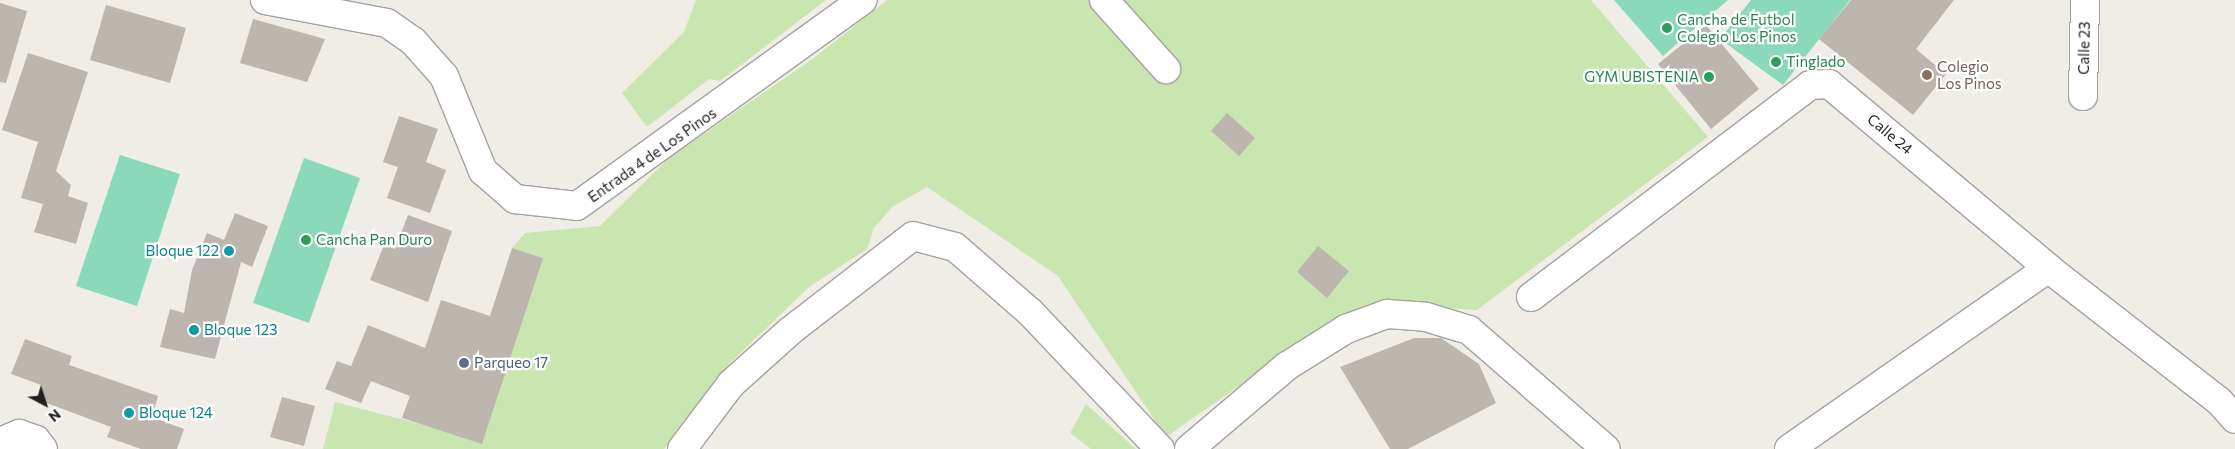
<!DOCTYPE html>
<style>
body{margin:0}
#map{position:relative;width:2235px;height:449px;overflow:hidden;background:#efede6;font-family:Commissioner,sans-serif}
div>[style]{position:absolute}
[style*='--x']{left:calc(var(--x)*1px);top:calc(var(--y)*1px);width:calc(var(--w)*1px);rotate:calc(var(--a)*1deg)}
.grass>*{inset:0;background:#cae6b0}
.pitch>*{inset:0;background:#8ad9bb}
.building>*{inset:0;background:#bcb6af}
.roads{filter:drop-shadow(1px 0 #a3a3a3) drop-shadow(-1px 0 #a3a3a3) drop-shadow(0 1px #a3a3a3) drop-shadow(0 -1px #a3a3a3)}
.minor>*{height:28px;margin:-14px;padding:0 14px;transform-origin:14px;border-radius:14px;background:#fff}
.dots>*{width:14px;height:14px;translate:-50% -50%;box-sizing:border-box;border:2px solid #fff;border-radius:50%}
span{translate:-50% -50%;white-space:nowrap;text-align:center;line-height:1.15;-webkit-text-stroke:4.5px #fff;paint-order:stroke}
.leisure-label{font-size:15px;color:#27864d}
.left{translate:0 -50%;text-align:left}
.right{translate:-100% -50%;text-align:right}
.street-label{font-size:15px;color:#1f1f1f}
.education-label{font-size:15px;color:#785e54}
.culture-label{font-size:15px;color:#0d838f}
.service-label{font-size:15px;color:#4e5e75}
.north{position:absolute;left:20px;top:379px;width:50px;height:50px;-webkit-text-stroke:4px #fff;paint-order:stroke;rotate:140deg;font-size:14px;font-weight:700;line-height:20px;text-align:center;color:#1f1f1f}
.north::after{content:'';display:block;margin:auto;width:18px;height:22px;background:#1f1f1f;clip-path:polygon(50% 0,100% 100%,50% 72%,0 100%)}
</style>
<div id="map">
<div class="grass">
<i style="clip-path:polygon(696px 0,826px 0,720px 81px,709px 79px,647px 127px,622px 93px,684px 32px)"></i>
<i style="clip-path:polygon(887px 0,1591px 0,1708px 137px,1477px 310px,1421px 307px,1309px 337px,1166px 437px,1058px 276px,927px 187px,892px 207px,874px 228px,867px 249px,809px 287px,728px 365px,664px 449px,323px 449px,335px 402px,428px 426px,543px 258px,512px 248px,525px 233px,600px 226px,669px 158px,814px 58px)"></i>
<i style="clip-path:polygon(1086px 404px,1136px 449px,1091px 449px,1070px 433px)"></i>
</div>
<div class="pitch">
<i style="clip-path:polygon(1614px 0,1728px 0,1663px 56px)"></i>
<i style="clip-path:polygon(1751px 0,1850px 0,1783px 85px,1720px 39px)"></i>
<i style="clip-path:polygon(120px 155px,180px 174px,137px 306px,76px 286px)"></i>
<i style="clip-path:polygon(304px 158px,360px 178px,309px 323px,253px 303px)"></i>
</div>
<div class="building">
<i style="clip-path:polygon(1851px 0,1954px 0,1916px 49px,1946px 74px,1913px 115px,1819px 39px)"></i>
<i style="clip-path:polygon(0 3px,27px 11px,6px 83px,0 82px)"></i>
<i style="clip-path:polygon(106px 5px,186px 28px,170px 83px,90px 60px)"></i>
<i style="clip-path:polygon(253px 19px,325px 39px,307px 82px,240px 63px)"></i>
<i style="clip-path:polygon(1706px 25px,1759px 89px,1711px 129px,1658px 64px)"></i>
<i style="clip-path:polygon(28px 53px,88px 72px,56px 171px,71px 185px,68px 196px,88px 203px,76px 244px,34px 232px,43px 204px,21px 198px,38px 142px,2px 130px)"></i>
<i style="clip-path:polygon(1227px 113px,1255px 138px,1239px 156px,1211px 131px)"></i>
<i style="clip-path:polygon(399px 116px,438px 129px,426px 162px,446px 170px,430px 213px,387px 198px,398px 167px,383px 162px)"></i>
<i style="clip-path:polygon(235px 213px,268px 226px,252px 267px,241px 262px,215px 359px,160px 347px,170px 309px,184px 313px,192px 270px,207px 233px,224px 240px)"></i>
<i style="clip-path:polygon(408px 215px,452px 231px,428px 302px,370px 280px,384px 245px,395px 249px)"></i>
<i style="clip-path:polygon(1318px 246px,1349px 271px,1327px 298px,1297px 272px)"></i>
<i style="clip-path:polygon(512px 248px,543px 258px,482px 444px,402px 418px,410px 396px,371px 381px,361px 403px,325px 389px,337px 361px,351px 366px,368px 325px,425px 348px,441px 300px,490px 316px)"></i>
<i style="clip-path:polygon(1414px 338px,1441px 338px,1479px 364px,1496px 403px,1408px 449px,1390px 449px,1340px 367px)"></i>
<i style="clip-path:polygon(25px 339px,72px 356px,69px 365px,158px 396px,152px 417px,184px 429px,177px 449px,141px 449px,107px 437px,111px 427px,36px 399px,41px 385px,11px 374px)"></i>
<i style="clip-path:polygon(282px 397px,315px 406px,304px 446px,270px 437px)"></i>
</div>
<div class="roads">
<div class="minor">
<i style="--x:265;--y:0;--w:124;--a:10.7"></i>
<i style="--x:387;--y:23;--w:32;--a:35"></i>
<i style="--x:413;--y:41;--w:47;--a:48.5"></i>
<i style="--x:444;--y:76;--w:103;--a:67.7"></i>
<i style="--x:483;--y:171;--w:43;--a:41.2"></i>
<i style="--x:515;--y:199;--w:62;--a:6.4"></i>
<i style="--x:577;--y:206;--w:352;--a:-35.8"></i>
<i style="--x:1104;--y:0;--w:93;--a:48.1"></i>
<i style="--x:2083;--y:96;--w:96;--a:-88.8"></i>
<i style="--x:1531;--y:297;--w:350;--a:-37.2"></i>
<i style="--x:1810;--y:85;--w:19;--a:-3"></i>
<i style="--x:1829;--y:84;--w:286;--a:40"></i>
<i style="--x:2048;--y:268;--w:217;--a:37.9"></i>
<i style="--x:2219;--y:401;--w:24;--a:48"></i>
<i style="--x:0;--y:442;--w:21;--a:-23"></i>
<i style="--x:19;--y:434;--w:18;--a:19"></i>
<i style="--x:36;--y:440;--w:11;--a:52"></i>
<i style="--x:682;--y:449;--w:81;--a:-53"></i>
<i style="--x:731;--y:384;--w:79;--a:-41.9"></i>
<i style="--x:790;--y:331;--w:155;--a:-37.7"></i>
<i style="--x:913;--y:236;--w:43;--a:14.7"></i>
<i style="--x:955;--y:247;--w:99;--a:40.9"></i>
<i style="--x:1030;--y:312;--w:189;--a:46.5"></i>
<i style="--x:1189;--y:449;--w:128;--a:-40.3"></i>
<i style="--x:1287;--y:366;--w:70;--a:-32.1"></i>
<i style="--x:1346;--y:329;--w:44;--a:-20.1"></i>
<i style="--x:1387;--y:314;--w:39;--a:4"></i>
<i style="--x:1426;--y:317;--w:45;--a:16.8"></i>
<i style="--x:1469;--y:330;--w:181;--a:41"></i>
<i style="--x:1789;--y:449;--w:316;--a:-34.9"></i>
</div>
</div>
<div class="dots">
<i style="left:1667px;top:28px;background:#2e9e5b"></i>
<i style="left:1776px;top:62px;background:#2e9e5b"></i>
<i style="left:1927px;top:75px;background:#8d6e63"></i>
<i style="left:1709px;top:77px;background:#2e9e5b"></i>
<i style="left:306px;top:240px;background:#2e9e5b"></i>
<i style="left:229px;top:251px;background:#0f9aa8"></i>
<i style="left:194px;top:330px;background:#0f9aa8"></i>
<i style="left:464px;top:363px;background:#5c6f8a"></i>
<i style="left:129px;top:413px;background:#0f9aa8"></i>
</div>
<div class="leisure-label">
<span class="left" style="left:1677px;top:28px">Cancha de Futbol<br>Colegio Los Pinos</span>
<span class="left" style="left:1786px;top:62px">Tinglado</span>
<span class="right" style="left:1699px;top:77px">GYM UBISTENIA</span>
<span class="left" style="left:316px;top:240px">Cancha Pan Duro</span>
</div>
<div class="street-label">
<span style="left:2084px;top:48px;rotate:-89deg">Calle 23</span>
<span style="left:1890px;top:134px;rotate:40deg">Calle 24</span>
<span style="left:652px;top:155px;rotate:-35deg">Entrada 4 de Los Pinos</span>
</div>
<div class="education-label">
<span class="left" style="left:1937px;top:75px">Colegio<br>Los Pinos</span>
</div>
<div class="culture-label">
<span class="right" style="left:219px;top:251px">Bloque 122</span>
<span class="left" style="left:204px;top:330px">Bloque 123</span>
<span class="left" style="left:139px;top:413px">Bloque 124</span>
</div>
<div class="service-label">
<span class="left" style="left:474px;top:363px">Parqueo 17</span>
</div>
<div class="north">N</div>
</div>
